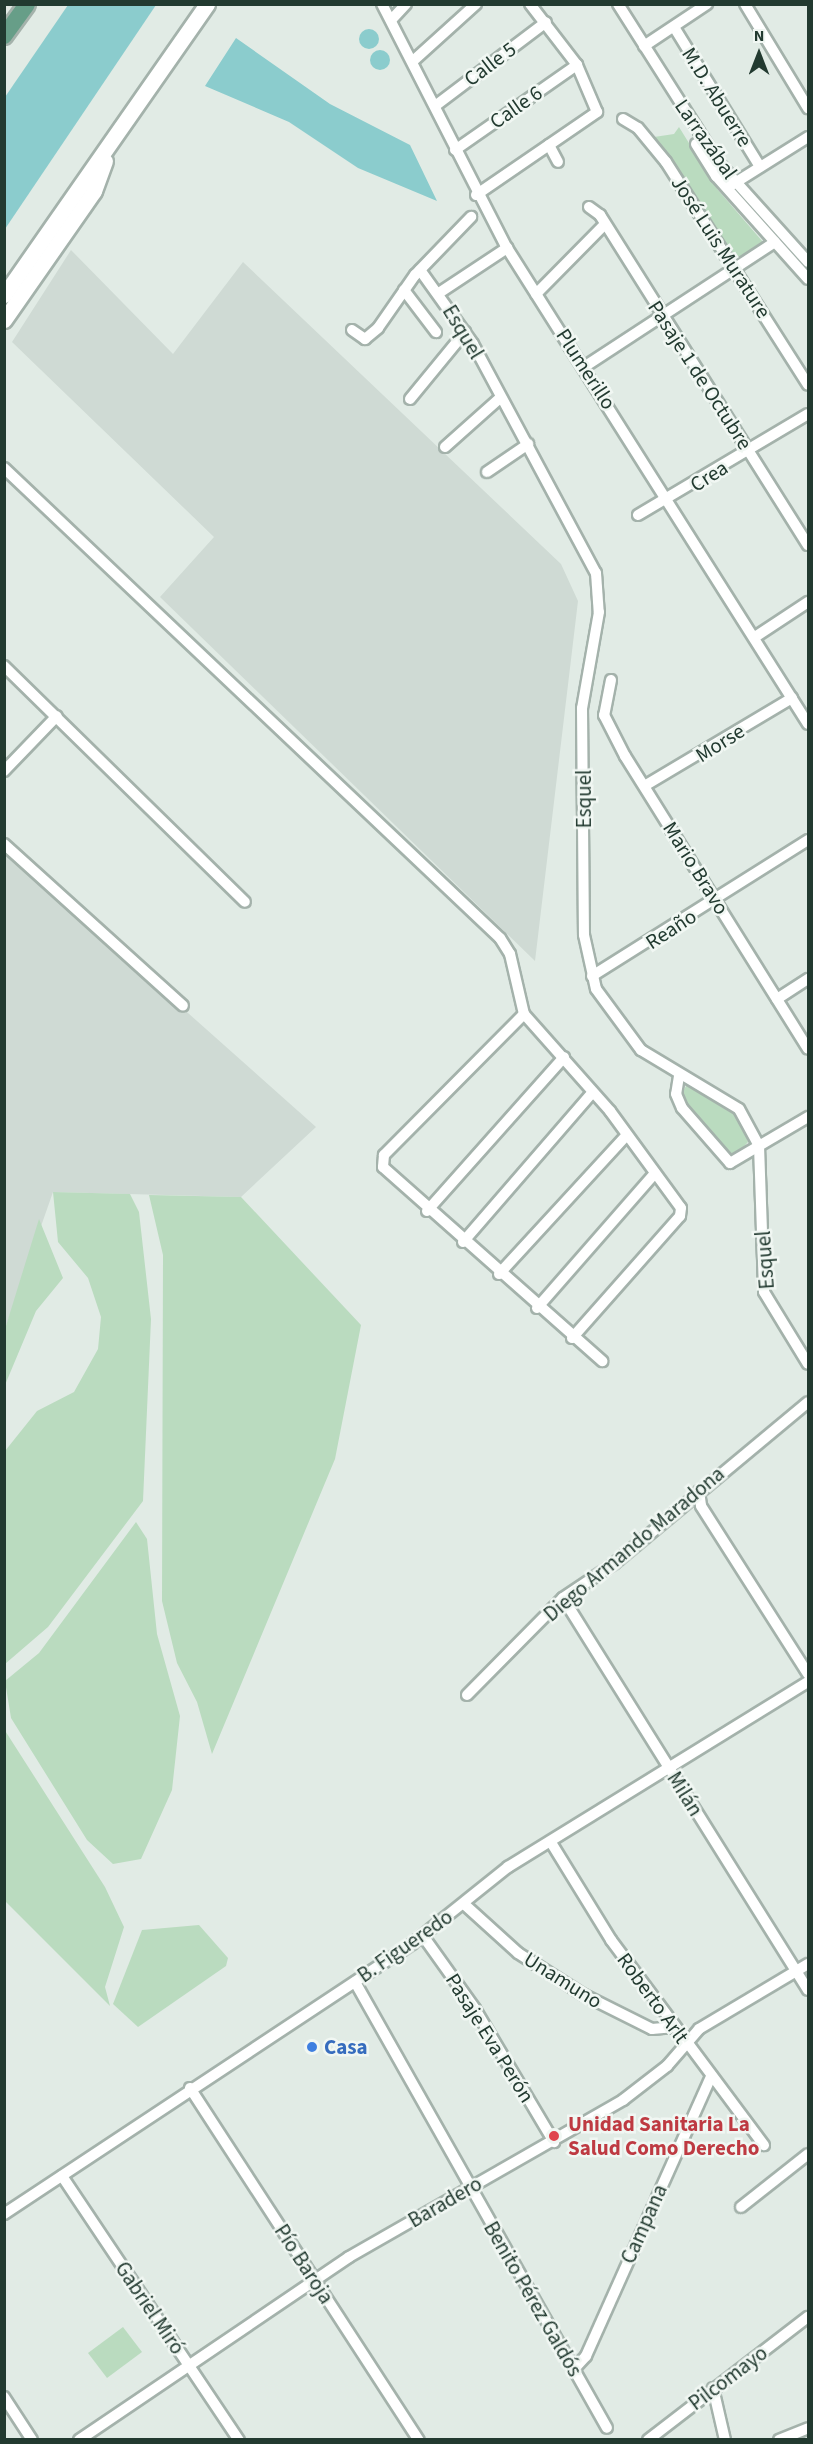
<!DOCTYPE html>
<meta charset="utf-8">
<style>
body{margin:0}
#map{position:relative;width:813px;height:2444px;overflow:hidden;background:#e1ebe5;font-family:"Source Sans 3",sans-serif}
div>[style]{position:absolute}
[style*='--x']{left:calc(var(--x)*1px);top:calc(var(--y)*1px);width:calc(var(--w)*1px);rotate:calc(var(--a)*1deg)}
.built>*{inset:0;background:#cfdad4}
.green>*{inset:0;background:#badbbf}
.water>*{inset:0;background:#8bcccd}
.round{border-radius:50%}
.roads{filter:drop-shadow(2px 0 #a4b2ab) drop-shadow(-2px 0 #a4b2ab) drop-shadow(0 2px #a4b2ab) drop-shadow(0 -2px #a4b2ab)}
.street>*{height:10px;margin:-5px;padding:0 5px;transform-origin:5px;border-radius:5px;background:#fff}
.secondary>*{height:15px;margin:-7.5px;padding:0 7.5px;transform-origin:7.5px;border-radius:7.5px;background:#fff}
.primary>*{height:16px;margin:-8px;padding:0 8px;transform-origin:8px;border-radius:8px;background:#679e88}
.dots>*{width:16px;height:16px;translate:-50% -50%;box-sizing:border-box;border:3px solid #f1f7f3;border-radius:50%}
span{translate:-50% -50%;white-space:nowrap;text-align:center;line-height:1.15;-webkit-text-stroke:5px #f1f7f3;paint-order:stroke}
.street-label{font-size:21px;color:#223a30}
.shop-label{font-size:21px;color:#366cbe;font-weight:700}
.left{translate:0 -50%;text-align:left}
.health-label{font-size:21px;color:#be3a42;font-weight:700}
.frame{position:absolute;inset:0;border:6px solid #223a30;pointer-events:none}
.north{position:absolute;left:729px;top:24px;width:60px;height:60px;-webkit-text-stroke:4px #f1f7f3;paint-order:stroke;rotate:0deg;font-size:16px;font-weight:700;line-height:24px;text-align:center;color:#223a30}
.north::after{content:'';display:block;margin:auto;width:21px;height:27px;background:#223a30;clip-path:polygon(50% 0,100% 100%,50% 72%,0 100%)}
</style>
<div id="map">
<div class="built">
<i style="clip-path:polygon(71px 250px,173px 354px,243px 262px,561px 564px,578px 601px,535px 961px,160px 597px,214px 537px,12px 342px)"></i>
<i style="clip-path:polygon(5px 850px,316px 1127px,241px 1197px,53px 1192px,5px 1329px)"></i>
</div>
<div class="green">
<i style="clip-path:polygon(679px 127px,718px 190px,763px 242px,734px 262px,654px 137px,674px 134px)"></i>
<i style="clip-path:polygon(688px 1083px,721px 1099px,740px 1117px,748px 1142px,732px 1160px,684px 1104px,681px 1094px)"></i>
<i style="clip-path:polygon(53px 1192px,130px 1194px,139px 1212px,151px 1319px,143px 1501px,48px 1627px,5px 1664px,5px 1451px,37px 1411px,74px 1392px,98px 1349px,101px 1317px,88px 1278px,58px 1242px)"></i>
<i style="clip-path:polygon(149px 1195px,241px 1197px,361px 1325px,335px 1459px,212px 1754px,197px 1702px,177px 1663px,162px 1601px,163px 1255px)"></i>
<i style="clip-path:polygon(39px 1219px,63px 1278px,36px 1311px,5px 1385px,5px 1329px)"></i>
<i style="clip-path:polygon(136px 1522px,147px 1539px,157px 1634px,180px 1716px,172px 1790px,141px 1859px,113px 1864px,87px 1840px,11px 1718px,5px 1681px,39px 1653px)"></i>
<i style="clip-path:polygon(4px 1729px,105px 1887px,124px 1927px,105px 1987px,110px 2006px,5px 1901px)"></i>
<i style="clip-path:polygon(199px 1925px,228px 1958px,226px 1966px,138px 2027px,113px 2004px,142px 1930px)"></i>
<i style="clip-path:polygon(123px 2327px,142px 2352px,107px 2378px,88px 2353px)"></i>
</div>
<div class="water">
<i style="clip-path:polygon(68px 5px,156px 5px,5px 229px,5px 97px)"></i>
<i class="round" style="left:359px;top:29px;width:20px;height:20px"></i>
<i style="clip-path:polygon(236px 38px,330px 104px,410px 145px,437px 201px,358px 168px,289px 122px,205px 86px)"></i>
<i class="round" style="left:370px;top:50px;width:20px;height:20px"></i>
</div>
<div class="roads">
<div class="street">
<i style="--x:382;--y:4;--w:274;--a:62.9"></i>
<i style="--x:507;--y:248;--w:563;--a:57.69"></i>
<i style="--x:618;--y:4;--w:188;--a:57.6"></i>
<i style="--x:719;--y:163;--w:133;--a:48"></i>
<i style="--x:745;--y:4;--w:122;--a:58.8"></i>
<i style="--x:393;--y:18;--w:19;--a:-47"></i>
<i style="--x:674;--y:27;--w:164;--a:58.4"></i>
<i style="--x:644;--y:46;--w:76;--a:-33.7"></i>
<i style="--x:413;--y:61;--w:85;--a:-42.1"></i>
<i style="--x:435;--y:106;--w:139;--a:-37.1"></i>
<i style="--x:623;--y:119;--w:17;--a:31"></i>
<i style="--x:638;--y:128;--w:44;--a:50.5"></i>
<i style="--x:666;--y:162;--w:264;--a:57.5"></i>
<i style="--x:696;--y:144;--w:38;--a:58"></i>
<i style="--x:716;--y:176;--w:138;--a:48.2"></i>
<i style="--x:549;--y:145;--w:19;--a:62"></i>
<i style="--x:455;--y:150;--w:149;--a:-34.9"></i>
<i style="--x:730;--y:186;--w:92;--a:-32.1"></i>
<i style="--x:476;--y:195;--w:147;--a:-34.4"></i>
<i style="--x:597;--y:112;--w:51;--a:-113.1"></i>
<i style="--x:577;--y:65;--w:77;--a:-127.6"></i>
<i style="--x:589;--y:207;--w:14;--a:36"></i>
<i style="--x:600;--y:215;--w:390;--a:57.8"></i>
<i style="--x:420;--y:270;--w:91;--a:54.4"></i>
<i style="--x:473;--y:344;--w:260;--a:61.8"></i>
<i style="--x:596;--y:573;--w:39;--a:86"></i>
<i style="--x:599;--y:612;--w:97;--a:100"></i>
<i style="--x:582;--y:708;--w:227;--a:89.5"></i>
<i style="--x:584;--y:935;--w:55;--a:77.5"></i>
<i style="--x:596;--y:989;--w:76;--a:53.6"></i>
<i style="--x:641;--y:1050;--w:114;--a:31"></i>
<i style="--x:739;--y:1109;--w:42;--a:61.6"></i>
<i style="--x:759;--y:1146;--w:146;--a:88"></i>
<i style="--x:764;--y:1292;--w:84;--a:58.6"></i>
<i style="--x:404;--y:290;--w:53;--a:52.7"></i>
<i style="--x:439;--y:293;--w:82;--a:-33.5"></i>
<i style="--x:536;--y:294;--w:98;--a:-45.4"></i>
<i style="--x:352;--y:330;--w:16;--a:35"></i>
<i style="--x:365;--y:339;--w:17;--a:-40"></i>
<i style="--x:378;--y:328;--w:65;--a:-55.1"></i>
<i style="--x:415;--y:275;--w:81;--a:-46"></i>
<i style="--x:584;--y:367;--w:228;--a:-33.2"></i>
<i style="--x:410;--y:399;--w:87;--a:-50.6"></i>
<i style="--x:445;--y:447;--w:74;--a:-41.7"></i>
<i style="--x:4;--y:468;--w:683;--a:43.46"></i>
<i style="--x:500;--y:938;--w:19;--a:58"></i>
<i style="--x:510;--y:954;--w:62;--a:76.9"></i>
<i style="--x:524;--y:1014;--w:130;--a:48.4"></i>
<i style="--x:610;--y:1111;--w:120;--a:53.8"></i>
<i style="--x:681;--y:1208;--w:8;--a:97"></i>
<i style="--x:680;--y:1216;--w:163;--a:131.5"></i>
<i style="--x:487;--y:472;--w:50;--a:-34.3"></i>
<i style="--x:638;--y:515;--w:198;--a:-30.7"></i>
<i style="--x:755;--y:637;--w:64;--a:-33.4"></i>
<i style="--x:4;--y:666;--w:337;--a:44.4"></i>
<i style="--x:611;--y:680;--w:36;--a:101"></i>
<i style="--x:604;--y:715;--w:46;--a:62.9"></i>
<i style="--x:625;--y:756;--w:345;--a:58"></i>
<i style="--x:4;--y:771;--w:76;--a:-46.1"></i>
<i style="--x:646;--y:785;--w:170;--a:-30.8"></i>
<i style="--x:4;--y:844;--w:241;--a:42.1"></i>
<i style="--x:592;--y:976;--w:255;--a:-32.2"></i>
<i style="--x:777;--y:999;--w:37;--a:-33"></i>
<i style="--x:524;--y:1014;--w:199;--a:134.8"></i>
<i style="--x:384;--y:1155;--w:12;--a:95"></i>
<i style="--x:383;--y:1167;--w:293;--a:41.5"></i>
<i style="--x:679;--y:1076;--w:18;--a:99"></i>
<i style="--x:676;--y:1094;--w:15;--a:67"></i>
<i style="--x:682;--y:1108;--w:73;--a:48.9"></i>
<i style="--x:730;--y:1163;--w:91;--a:-30.5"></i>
<i style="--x:427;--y:1211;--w:206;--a:-48.3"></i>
<i style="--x:463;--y:1242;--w:198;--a:-49.1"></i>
<i style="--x:499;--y:1274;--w:188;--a:-47.4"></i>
<i style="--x:537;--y:1308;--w:179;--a:-48.8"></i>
<i style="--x:699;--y:1491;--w:15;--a:82"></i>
<i style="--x:701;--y:1506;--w:199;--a:57.5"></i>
<i style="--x:563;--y:1598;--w:462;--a:58"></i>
<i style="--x:467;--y:1695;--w:136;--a:-45.3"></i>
<i style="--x:563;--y:1598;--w:63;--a:-33.9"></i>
<i style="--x:615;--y:1563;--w:251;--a:-39.8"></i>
<i style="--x:552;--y:1844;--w:113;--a:58.4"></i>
<i style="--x:611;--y:1940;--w:256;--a:53.3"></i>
<i style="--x:464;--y:1904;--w:73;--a:42.2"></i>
<i style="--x:518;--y:1953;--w:78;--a:32.5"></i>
<i style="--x:584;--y:1995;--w:76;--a:26.6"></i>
<i style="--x:652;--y:2029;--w:23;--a:-5"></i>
<i style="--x:423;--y:1936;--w:90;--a:54.5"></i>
<i style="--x:475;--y:2009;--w:155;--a:59.3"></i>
<i style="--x:355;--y:1982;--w:512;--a:60.53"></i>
<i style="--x:190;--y:2088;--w:420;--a:57"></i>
<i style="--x:62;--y:2176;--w:318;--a:56.2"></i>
<i style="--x:741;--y:2207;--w:85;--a:-38.3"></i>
<i style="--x:4;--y:2214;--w:491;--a:-33.5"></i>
<i style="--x:413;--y:1943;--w:122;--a:-38.7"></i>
<i style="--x:508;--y:1867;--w:352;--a:-31.7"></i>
<i style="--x:573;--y:2370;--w:19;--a:-47"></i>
<i style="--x:586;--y:2356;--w:307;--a:-65.9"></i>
<i style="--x:713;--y:2388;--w:53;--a:77"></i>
<i style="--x:4;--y:2397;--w:51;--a:56.9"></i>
<i style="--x:79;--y:2440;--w:326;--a:-34.1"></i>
<i style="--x:349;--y:2257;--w:316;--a:-29.8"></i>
<i style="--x:623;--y:2100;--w:56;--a:-37.7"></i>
<i style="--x:667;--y:2066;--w:49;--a:-49.1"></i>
<i style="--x:699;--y:2029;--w:127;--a:-30.8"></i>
<i style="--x:648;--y:2440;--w:202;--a:-37.6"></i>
<i style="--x:779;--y:2440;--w:31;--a:-22"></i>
</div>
<div class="secondary">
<i style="--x:4;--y:295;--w:355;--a:-55.1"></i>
<i style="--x:4;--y:320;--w:157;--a:-55.1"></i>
<i style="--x:94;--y:191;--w:32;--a:-70"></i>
</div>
<div class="primary">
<i style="--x:4;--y:36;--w:39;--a:-54"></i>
</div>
</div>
<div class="dots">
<i style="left:312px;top:2047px;background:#3f7fe0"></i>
<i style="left:554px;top:2136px;background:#e0444e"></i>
</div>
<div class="street-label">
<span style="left:490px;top:64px;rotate:-37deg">Calle 5</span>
<span style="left:717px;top:97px;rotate:58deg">M.D. Abuerre</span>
<span style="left:516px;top:107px;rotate:-35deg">Calle 6</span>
<span style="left:706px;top:139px;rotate:55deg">Larrazábal</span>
<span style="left:721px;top:247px;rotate:57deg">José Luis Murature</span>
<span style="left:463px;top:332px;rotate:59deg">Esquel</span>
<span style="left:586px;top:369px;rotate:57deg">Plumerillo</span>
<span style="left:700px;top:375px;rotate:57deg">Pasaje 1 de Octubre</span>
<span style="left:709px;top:476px;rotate:-32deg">Crea</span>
<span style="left:720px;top:743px;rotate:-32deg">Morse</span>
<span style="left:584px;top:799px;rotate:-90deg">Esquel</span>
<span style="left:696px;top:868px;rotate:58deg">Mario Bravo</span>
<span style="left:671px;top:929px;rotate:-33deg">Reaño</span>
<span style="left:765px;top:1260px;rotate:-94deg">Esquel</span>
<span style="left:634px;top:1544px;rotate:-40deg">Diego Armando Maradona</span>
<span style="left:685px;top:1794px;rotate:58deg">Milán</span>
<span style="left:405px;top:1946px;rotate:-35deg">B. Figueredo</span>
<span style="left:563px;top:1980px;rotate:32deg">Unamuno</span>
<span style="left:653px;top:1998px;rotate:54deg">Roberto Arlt</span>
<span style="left:490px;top:2038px;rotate:58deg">Pasaje Eva Perón</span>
<span style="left:445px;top:2202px;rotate:-30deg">Baradero</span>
<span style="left:644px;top:2224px;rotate:-66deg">Campana</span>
<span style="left:304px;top:2264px;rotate:57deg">Pío Baroja</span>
<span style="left:533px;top:2299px;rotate:60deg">Benito Pérez Galdós</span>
<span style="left:150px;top:2308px;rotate:56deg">Gabriel Miró</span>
<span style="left:728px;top:2378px;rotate:-37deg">Pilcomayo</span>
</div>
<div class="shop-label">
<span class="left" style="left:324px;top:2047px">Casa</span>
</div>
<div class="health-label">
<span class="left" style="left:568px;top:2136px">Unidad Sanitaria La<br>Salud Como Derecho</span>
</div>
<div class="frame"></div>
<div class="north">N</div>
</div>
